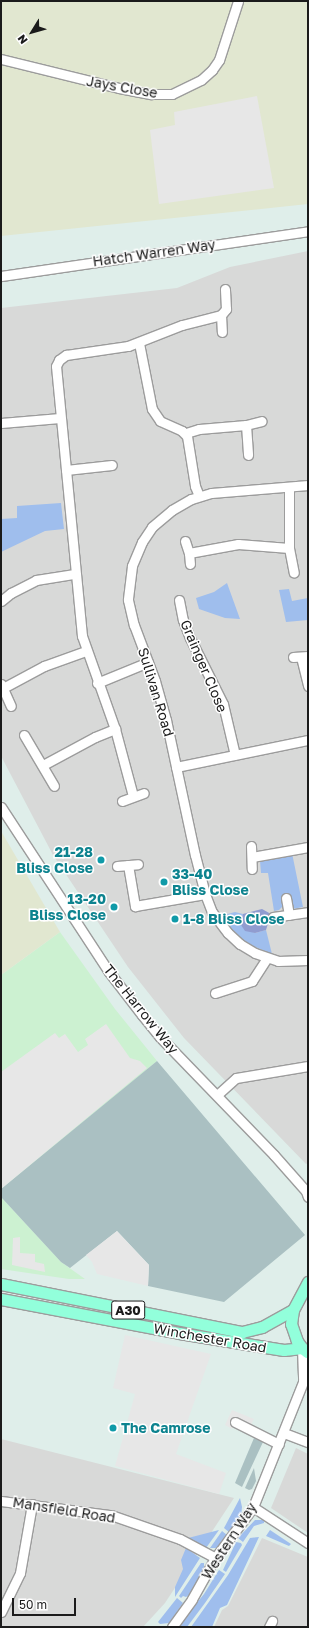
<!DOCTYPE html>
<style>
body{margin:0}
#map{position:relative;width:309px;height:1628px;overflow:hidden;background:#dfeeea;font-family:"Golos Text",sans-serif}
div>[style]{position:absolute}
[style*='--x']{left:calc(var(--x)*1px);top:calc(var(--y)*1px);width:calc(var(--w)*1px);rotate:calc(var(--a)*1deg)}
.residential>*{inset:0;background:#d8d9d8}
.commercial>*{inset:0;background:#ccf1d1}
.industrial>*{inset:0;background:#e1e7d0}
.construction>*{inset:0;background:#aac0c2}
.grass>*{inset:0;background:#9fbeed}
.forest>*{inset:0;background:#909cd0}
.parking>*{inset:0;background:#e7e7e7}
.roads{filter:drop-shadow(1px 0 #9c9c9c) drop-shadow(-1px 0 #9c9c9c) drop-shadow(0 1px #9c9c9c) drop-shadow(0 -1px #9c9c9c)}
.minor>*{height:9px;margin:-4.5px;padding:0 4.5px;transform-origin:4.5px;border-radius:4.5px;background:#fff}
.major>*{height:11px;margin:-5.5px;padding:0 5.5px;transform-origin:5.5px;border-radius:5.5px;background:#92ffdb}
.dots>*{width:11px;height:11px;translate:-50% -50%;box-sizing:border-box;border:2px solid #fff;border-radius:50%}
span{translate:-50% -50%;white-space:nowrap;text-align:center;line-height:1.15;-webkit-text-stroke:3px #fff;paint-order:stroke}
.shield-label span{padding:1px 3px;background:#fff;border:1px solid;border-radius:3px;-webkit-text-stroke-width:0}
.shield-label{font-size:13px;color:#1b1b1b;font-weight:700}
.street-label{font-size:14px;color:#1b1b1b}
.culture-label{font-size:14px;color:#0d838f;font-weight:700}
.right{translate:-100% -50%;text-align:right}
.left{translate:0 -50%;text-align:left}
.frame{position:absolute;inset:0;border:2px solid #1b1b1b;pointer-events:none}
.north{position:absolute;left:12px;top:12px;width:40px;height:40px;-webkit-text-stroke:3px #fff;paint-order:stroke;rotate:233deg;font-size:11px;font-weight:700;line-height:16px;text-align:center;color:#1b1b1b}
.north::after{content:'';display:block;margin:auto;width:14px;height:18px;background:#1b1b1b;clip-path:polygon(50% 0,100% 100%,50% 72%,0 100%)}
.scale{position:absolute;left:12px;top:1598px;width:64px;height:18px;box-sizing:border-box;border:2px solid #1b1b1b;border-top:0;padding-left:5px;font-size:12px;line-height:14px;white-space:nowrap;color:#1b1b1b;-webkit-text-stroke:3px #fff;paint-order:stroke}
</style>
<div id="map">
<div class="residential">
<i style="clip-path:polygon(308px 251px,308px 1163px,306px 1164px,184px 1038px,128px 967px,53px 855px,1px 756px,1px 308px,177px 288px,230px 267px)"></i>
<i style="clip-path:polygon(1px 1439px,234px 1498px,165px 1603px,143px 1627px,1px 1627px)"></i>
<i style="clip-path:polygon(296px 1448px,308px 1454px,308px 1533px,271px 1508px)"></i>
<i style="clip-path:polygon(262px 1538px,308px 1557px,308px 1627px,214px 1627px,222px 1610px,228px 1606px)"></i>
</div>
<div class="commercial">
<i style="clip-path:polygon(60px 932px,115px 1009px,157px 1061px,1px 1189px,1px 975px)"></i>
<i style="clip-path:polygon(1px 1197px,61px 1262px,85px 1279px,69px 1279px,1px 1269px)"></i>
</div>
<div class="industrial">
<i style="clip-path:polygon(1px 1px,308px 1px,308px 204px,1px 236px)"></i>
<i style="clip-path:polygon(1px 831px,60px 932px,1px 975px)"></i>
</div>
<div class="construction">
<i style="clip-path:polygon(157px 1061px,305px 1235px,224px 1302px,148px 1286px,149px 1265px,117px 1231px,70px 1268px,61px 1262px,1px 1197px,1px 1189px)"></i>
<i style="clip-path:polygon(254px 1438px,263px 1442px,242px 1487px,235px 1483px)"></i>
<i style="clip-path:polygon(254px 1468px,256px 1481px,252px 1489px,249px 1490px,245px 1488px)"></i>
</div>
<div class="grass">
<i style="clip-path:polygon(61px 503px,64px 529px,45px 531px,1px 552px,1px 519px,17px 518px,17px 506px)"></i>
<i style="clip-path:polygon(227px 583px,240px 619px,225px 618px,199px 609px,196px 598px,214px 592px)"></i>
<i style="clip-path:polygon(289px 589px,292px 601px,308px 598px,308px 620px,286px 622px,279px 590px)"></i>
<i style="clip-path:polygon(292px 853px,303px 907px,292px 909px,290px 894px,282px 895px,282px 907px,279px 910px,274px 911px,268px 873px,261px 873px,260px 861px,263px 857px)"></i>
<i style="clip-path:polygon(235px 912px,243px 914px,241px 925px,255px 933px,266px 930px,272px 954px,243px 942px,220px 916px)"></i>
<i style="clip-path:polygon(240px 1498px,242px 1507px,241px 1516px,230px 1533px,224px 1528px)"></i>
<i style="clip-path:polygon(255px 1520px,264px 1520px,264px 1523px,254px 1526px,243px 1542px,238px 1538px)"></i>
<i style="clip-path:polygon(219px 1530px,206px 1548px,188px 1538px)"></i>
<i style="clip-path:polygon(270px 1530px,291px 1544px,289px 1546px,266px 1536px)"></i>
<i style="clip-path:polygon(222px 1531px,227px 1535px,222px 1543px,216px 1548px,210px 1548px)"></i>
<i style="clip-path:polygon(259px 1537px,227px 1605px,220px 1608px,212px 1627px,191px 1627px,228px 1575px,250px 1538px)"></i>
<i style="clip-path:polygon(236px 1542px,241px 1543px,242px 1545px,226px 1572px,223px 1570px)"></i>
<i style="clip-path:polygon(186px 1548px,200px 1558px,175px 1597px,175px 1587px,183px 1569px,181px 1560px)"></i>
<i style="clip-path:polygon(201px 1563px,204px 1563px,204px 1568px,189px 1595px,186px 1597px,183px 1596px,181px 1598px,179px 1596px)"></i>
<i style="clip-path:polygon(219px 1570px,225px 1574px,205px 1603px,187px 1627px,177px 1627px,204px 1594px)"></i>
<i style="clip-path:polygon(177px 1598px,183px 1603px,169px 1623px,160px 1624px,158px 1622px)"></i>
</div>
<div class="forest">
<i style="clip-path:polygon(262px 909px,271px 914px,266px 930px,255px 933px,245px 931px,241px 925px,243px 914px)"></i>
</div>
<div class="parking">
<i style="clip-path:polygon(257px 96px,274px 188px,159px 204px,150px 130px,175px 125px,174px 112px)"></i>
<i style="clip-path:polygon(106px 1024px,130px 1058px,140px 1061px,147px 1068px,1px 1189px,1px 1072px,55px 1033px,59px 1038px,65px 1034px,78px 1052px,88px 1045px,85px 1039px)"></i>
<i style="clip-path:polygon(117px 1231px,149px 1265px,148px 1286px,97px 1274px,92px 1262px,86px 1255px)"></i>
<i style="clip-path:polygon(20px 1237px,20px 1253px,35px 1254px,35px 1262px,44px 1264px,45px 1272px,12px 1265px,13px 1238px)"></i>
<i style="clip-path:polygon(125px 1335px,211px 1354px,176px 1454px,226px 1473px,219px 1494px,115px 1466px,135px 1394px,113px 1388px)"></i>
<i style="clip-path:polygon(232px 1410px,254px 1419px,251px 1425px,237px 1418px,232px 1429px,225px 1425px)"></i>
</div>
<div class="roads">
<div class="minor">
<i style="--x:1;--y:59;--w:122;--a:13.8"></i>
<i style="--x:119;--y:88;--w:33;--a:11"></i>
<i style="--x:151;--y:94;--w:21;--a:0"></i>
<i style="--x:172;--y:94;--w:32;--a:-26"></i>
<i style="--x:201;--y:80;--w:15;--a:-42"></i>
<i style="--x:212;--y:70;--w:12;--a:-55"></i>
<i style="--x:219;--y:60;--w:62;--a:-72.1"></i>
<i style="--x:1;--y:276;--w:310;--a:-8.3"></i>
<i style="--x:221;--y:315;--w:8;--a:-50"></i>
<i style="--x:226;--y:309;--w:20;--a:-93"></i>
<i style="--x:139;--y:343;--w:67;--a:78.9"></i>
<i style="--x:152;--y:409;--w:14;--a:56"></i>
<i style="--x:160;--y:421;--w:24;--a:24"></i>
<i style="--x:182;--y:431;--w:7;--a:45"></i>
<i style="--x:187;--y:436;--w:51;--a:80.9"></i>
<i style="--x:195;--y:486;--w:11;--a:68"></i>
<i style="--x:1;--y:423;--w:59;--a:-4.8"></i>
<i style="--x:246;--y:425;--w:30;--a:86"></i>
<i style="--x:186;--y:433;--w:14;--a:-17"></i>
<i style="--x:199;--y:429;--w:47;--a:-4.9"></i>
<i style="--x:246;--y:425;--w:16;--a:-14"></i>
<i style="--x:66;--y:470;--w:46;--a:-6.2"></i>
<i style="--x:308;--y:485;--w:97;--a:175.3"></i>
<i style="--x:211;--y:493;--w:21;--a:163"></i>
<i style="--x:191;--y:499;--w:22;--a:150"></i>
<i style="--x:172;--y:510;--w:26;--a:140"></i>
<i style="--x:152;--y:527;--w:18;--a:124"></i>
<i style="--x:142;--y:542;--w:26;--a:113"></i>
<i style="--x:132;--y:566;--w:34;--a:97"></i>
<i style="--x:128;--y:600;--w:26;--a:77"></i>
<i style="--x:134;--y:625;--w:60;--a:69.4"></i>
<i style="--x:155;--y:681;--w:41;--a:74.2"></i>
<i style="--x:166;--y:720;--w:138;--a:77.9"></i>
<i style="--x:195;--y:855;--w:40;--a:75.6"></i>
<i style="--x:205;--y:894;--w:19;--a:69"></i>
<i style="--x:212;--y:912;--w:26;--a:53"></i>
<i style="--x:228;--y:933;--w:16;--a:43"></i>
<i style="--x:240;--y:944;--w:17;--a:31"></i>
<i style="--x:255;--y:953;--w:24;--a:19"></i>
<i style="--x:278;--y:961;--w:30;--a:-2"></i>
<i style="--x:185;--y:541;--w:13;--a:72"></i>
<i style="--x:189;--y:553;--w:50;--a:-10.4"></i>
<i style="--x:238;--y:544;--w:51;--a:4.5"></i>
<i style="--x:289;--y:548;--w:61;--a:-90"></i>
<i style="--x:289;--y:548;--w:25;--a:79"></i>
<i style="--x:189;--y:553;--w:11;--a:85"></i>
<i style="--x:179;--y:600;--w:20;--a:79"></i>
<i style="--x:183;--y:620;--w:19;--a:69"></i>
<i style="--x:190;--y:638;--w:74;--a:63.4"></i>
<i style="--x:223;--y:704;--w:52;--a:76.8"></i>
<i style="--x:1;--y:601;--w:13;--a:-39"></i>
<i style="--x:11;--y:593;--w:28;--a:-27"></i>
<i style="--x:36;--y:580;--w:39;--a:-9"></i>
<i style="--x:293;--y:657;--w:15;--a:-4"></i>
<i style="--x:301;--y:657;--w:30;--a:76"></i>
<i style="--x:97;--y:683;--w:55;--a:-22.4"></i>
<i style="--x:1;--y:684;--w:24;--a:66"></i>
<i style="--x:3;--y:688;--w:47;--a:-28.2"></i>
<i style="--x:44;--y:666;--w:45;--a:-19.7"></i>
<i style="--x:24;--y:735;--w:59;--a:59.5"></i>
<i style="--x:43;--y:765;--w:59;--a:-28.3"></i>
<i style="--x:95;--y:737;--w:22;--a:-22"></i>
<i style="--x:176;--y:767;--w:135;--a:-11.6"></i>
<i style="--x:133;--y:796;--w:69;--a:-105"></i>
<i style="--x:115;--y:729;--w:99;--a:-109.5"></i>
<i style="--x:82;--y:636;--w:271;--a:-95.5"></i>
<i style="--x:56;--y:366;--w:7;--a:-63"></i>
<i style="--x:59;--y:360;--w:9;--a:-36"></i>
<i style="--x:66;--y:355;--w:63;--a:-8.3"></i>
<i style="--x:128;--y:346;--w:58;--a:-21.3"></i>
<i style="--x:182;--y:325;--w:40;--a:-14.4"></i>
<i style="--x:221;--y:315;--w:17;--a:87"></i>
<i style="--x:122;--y:801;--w:23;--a:-20"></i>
<i style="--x:1;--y:807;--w:197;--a:56.8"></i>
<i style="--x:109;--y:972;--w:54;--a:52.5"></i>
<i style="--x:142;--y:1015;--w:28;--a:51"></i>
<i style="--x:160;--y:1037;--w:164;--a:46"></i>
<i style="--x:274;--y:1155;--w:48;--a:48.4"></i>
<i style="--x:306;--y:1191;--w:6;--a:72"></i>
<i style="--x:251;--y:846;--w:23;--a:88"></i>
<i style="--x:252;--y:857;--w:57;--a:-10.1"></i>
<i style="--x:128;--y:865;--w:42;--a:80.3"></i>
<i style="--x:135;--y:906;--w:71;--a:-9.7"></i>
<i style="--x:117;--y:866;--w:21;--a:-5"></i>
<i style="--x:286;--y:898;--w:17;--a:80"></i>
<i style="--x:273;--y:917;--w:35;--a:-8"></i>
<i style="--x:215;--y:993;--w:39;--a:-18"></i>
<i style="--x:252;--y:981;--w:27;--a:-57"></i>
<i style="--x:217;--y:1095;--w:25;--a:-42"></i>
<i style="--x:236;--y:1078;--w:73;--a:-9.5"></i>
<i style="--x:302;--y:1348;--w:34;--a:88"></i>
<i style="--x:235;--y:1422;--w:49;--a:26.6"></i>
<i style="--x:284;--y:1433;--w:26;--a:21"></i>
<i style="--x:1;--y:1501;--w:111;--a:7.3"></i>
<i style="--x:111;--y:1515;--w:73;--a:19.2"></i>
<i style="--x:180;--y:1539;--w:40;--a:28"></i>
<i style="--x:253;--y:1507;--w:66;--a:33.2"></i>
<i style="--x:1;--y:1612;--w:43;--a:-64"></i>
<i style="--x:20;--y:1573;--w:70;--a:-80.1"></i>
<i style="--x:172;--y:1627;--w:34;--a:-54"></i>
<i style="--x:192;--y:1599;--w:47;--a:-60.7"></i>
<i style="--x:215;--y:1558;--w:64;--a:-53.3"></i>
<i style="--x:253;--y:1507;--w:135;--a:-68.2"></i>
<i style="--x:303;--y:1382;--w:7;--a:-45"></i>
<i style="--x:269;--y:1627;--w:7;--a:-63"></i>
</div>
<div class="major">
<i style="--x:1;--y:1284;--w:246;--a:11.3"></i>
<i style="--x:242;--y:1332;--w:21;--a:-14"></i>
<i style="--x:262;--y:1327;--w:35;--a:-29"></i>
<i style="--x:1;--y:1299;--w:181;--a:10.8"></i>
<i style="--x:179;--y:1333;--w:106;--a:9.2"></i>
<i style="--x:284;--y:1350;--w:18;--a:-6"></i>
<i style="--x:307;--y:1352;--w:6;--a:-141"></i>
<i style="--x:302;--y:1348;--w:9;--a:-126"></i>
<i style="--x:297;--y:1341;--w:18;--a:-109"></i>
<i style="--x:291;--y:1324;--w:14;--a:-82"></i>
<i style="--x:293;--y:1310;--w:32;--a:-62"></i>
</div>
</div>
<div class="dots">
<i style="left:101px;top:860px;background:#0f9aa8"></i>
<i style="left:164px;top:882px;background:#0f9aa8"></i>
<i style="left:114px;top:907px;background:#0f9aa8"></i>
<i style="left:175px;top:919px;background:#0f9aa8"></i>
<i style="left:113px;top:1428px;background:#0f9aa8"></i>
</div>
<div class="shield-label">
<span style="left:128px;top:1310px">A30</span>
</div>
<div class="street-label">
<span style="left:122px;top:87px;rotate:10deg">Jays Close</span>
<span style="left:154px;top:253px;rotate:-8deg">Hatch Warren Way</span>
<span style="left:204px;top:666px;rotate:67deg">Grainger Close</span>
<span style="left:156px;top:692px;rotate:73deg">Sullivan Road</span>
<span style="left:141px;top:1009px;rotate:51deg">The Harrow Way</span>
<span style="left:210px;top:1338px;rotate:10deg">Winchester Road</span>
<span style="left:64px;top:1510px;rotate:9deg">Mansfield Road</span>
<span style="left:229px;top:1541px;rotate:-57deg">Western Way</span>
</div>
<div class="culture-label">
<span class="right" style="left:93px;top:860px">21-28<br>Bliss Close</span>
<span class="left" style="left:172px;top:882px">33-40<br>Bliss Close</span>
<span class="right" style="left:106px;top:907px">13-20<br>Bliss Close</span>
<span class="left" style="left:183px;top:919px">1-8 Bliss Close</span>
<span class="left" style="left:121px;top:1428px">The Camrose</span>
</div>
<div class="frame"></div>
<div class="north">N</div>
<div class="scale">50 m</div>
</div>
